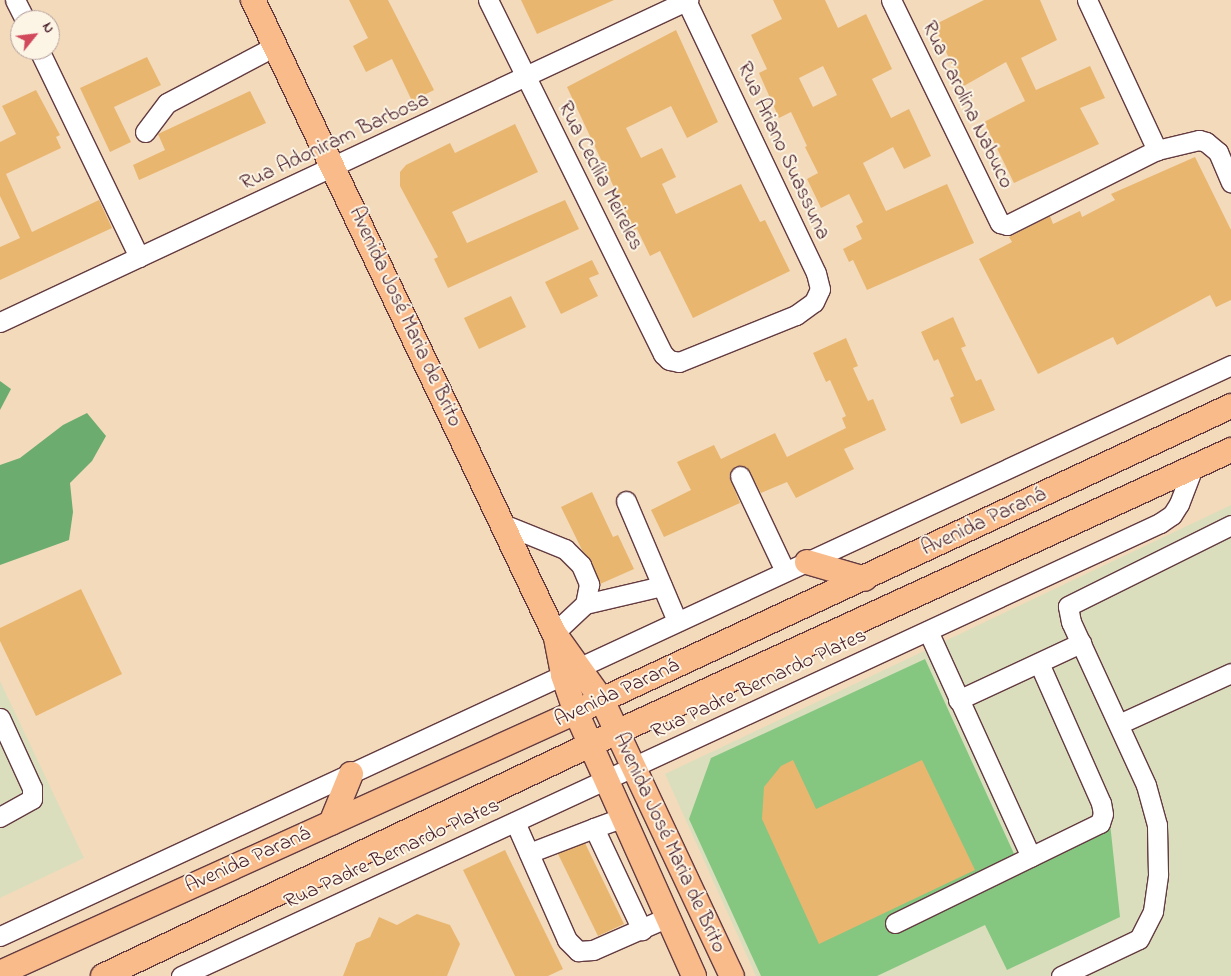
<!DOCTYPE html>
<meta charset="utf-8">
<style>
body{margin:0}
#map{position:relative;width:1231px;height:976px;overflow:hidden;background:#f3dabb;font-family:"Indie Flower",sans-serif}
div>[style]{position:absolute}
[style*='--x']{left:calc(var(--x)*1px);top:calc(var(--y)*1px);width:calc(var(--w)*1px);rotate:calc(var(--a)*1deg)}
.built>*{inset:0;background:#dbdebd}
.green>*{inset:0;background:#85c780}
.forest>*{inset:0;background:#6cac6e}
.building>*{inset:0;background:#e9b670}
.roads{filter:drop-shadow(1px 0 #633b41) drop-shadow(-1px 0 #633b41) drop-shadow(0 1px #633b41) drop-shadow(0 -1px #633b41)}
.minor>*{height:19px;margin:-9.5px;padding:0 9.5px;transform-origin:9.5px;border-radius:9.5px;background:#fff}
.major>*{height:24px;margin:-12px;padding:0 12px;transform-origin:12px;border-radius:12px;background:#fabb8b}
span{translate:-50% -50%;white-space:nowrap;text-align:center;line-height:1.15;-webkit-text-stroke:4px #fcf5e5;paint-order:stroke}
.street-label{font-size:21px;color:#4a1f2b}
.north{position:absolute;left:10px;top:10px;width:50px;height:50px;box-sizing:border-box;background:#fcf5e5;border:1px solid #b59f9b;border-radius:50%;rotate:61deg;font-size:14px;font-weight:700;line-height:20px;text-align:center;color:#4a1f2b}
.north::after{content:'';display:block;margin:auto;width:18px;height:22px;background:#d1495b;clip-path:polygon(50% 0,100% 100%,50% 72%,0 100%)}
</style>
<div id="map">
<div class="built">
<i style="clip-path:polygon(1231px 505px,1231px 976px,756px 976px,665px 774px)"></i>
<i style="clip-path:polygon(0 681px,84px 858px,0 898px)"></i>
</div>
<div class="green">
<i style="clip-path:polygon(925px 659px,1020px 867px,1110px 823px,1120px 917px,1007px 970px,985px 925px,877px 976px,761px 976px,689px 819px,711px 758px)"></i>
</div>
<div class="forest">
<i style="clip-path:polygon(0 381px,11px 389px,0 410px)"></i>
<i style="clip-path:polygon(87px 413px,106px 436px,92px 461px,70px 483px,73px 512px,69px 540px,0 565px,0 465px,20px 458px,63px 425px)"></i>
</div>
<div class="building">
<i style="clip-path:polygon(349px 0,388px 0,434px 90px,412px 101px,392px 59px,366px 72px,353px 46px,368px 38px)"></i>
<i style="clip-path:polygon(521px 0,614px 0,537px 34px)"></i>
<i style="clip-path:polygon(evenodd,773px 0,825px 0,838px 28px,866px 14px,892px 69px,872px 79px,891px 118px,909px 109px,931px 156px,904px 169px,893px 147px,863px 163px,886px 211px,947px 184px,974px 243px,867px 290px,853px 260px,849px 262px,843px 249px,862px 239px,856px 226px,863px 222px,849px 194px,821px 208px,807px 179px,818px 173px,805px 147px,807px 146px,791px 112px,779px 118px,759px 73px,767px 69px,751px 35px,782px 19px,773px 0,823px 66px,837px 95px,813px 107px,799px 78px,823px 66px)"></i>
<i style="clip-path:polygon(984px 0,1040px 0,1057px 40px,1021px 58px,1036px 90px,1090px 66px,1105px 98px,1080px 108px,1099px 144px,1014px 183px,984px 122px,1025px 101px,1006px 62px,962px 87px,934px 25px)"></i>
<i style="clip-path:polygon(676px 30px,718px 122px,687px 138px,671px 106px,626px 128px,641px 158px,662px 148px,676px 177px,662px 184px,676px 214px,741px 184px,760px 222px,765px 220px,790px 271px,693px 318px,660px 251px,650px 256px,637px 229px,634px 230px,567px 87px)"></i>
<i style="clip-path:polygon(147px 57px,161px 85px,114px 107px,131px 142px,110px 152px,80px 88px)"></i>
<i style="clip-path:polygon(36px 90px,60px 135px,56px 137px,61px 148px,6px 174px,32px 232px,99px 200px,112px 228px,0 280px,0 247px,20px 238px,0 196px,0 142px,16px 134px,2px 106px)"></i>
<i style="clip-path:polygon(250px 91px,266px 123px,139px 180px,133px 165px,165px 150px,158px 134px)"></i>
<i style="clip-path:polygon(515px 124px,538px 172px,452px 212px,467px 243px,565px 200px,579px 229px,448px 288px,434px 259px,438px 257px,400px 186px,400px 172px,406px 165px,450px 143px,455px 153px)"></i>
<i style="clip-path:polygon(1195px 157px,1231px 230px,1231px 300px,1216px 307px,1210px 295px,1117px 345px,1113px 337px,1038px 374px,979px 259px,1012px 242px,1009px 237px,1050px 216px,1053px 224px,1080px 211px,1082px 217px,1115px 200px,1111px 194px)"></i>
<i style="clip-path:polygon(592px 260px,599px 274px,589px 278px,598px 296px,561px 314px,545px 282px)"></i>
<i style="clip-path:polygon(511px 296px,526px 327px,479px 349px,464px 318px)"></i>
<i style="clip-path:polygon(953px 317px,966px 346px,961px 348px,976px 381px,981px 379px,995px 410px,961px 424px,950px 398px,954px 396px,938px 359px,934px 361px,921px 332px)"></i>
<i style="clip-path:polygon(846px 338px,858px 366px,853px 368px,868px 401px,873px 399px,886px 430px,844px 449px,854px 469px,796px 498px,787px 482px,761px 493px,747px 467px,736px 466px,729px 476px,740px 503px,664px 537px,651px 510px,691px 490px,677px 462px,714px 445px,721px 459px,775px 433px,787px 457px,846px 428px,842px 418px,846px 416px,830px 380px,826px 382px,813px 353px)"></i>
<i style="clip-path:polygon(592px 492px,613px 537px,618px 535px,634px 569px,600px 584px,591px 560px,582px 550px,561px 507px)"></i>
<i style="clip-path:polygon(81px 589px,122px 674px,36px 716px,0 641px,0 628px)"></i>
<i style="clip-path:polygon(793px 760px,816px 809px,922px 760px,975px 870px,819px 944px,762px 819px,764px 787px,781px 766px)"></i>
<i style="clip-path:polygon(585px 843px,624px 924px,598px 936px,558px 854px)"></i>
<i style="clip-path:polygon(505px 850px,563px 969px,548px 976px,515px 976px,463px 870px)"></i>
<i style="clip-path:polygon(417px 914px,450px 925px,460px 944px,447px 976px,343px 976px,356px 943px,370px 937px,379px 917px,397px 925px)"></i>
</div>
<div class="roads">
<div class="minor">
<i style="--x:15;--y:0;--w:22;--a:63"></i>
<i style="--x:488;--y:0;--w:395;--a:63.7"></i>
<i style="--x:663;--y:354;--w:8;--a:45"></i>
<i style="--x:669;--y:360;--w:10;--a:11"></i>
<i style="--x:679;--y:362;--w:126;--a:-21.9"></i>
<i style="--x:796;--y:315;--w:22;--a:-36"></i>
<i style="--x:814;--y:302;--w:14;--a:-65"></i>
<i style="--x:820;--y:289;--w:16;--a:-104"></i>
<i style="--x:816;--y:273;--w:302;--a:-115.5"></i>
<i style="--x:891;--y:0;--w:248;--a:64"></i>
<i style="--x:1000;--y:223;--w:7;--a:16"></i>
<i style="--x:1007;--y:225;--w:168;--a:-26.6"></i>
<i style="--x:1087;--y:0;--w:166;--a:65"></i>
<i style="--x:1157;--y:150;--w:43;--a:-13.4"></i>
<i style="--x:1199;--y:140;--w:7;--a:16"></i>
<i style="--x:1206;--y:142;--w:16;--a:40"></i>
<i style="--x:1218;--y:152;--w:33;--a:67"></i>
<i style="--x:39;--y:50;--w:230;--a:64.2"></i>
<i style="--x:145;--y:132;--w:36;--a:-53"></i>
<i style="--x:167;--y:103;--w:122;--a:-27.8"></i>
<i style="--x:0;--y:322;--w:760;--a:-25.08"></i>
<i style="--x:740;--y:476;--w:105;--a:64.7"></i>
<i style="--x:626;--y:501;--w:130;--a:67"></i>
<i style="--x:503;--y:524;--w:67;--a:22"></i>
<i style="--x:565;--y:549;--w:23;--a:45"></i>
<i style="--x:581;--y:565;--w:21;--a:67"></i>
<i style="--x:589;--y:584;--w:20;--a:101"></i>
<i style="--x:585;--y:604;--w:42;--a:136.9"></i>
<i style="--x:585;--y:604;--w:79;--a:-13.2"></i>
<i style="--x:928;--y:631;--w:248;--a:65.5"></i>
<i style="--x:958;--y:700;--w:136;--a:-24.9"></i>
<i style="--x:0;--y:718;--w:77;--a:65.4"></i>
<i style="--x:32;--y:788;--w:11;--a:90"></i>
<i style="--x:32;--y:799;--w:37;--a:151"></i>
<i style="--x:1119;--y:724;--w:123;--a:-24.5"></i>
<i style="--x:624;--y:817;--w:32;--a:160"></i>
<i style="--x:594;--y:828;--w:113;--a:64.8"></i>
<i style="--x:515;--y:822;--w:129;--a:66.2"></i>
<i style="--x:567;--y:940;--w:16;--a:45"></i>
<i style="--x:578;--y:951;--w:15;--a:-4"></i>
<i style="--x:593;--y:950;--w:82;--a:-23.7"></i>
<i style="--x:529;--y:853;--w:70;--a:-21"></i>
<i style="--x:895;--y:923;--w:228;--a:-26"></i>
<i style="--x:1100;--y:823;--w:9;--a:-72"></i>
<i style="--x:1103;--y:814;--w:11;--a:-100"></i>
<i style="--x:1101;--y:803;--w:153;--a:-113.9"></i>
<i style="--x:0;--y:936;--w:1357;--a:-24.88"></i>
<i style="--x:181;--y:976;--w:1079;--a:-24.83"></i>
<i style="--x:1160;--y:523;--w:14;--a:-34"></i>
<i style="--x:1172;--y:515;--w:13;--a:-58"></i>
<i style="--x:1179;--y:504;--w:40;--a:-69"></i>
<i style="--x:1061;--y:976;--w:86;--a:-25.4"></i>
<i style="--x:1139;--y:939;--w:31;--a:-63"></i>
<i style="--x:1153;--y:911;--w:37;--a:-82"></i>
<i style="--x:1158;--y:874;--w:49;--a:-91.2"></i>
<i style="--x:1157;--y:825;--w:41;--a:-105.4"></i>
<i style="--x:1146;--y:785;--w:179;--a:-114.7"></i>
<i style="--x:1071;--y:622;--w:16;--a:-101"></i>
<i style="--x:1068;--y:606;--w:182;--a:-26.4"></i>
</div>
<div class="major">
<i style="--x:253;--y:0;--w:701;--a:64.57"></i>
<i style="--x:554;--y:633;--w:82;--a:54.4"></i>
<i style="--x:602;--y:700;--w:305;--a:64.8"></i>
<i style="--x:807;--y:562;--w:60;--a:16.3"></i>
<i style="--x:556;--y:638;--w:38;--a:79"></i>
<i style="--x:563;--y:675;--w:39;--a:71"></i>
<i style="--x:576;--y:712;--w:289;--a:65.9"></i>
<i style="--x:331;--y:823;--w:53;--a:-67.8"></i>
<i style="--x:0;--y:973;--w:632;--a:-24.38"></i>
<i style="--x:576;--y:712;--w:723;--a:-25.04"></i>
<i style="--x:103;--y:976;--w:569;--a:-25.39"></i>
<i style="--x:617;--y:732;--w:676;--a:-24.67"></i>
</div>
</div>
<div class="street-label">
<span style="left:967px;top:105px;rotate:64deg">Rua Carolina Nabuco</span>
<span style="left:335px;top:142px;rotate:-25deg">Rua Adoniram Barbosa</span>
<span style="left:783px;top:151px;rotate:65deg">Rua Ariano Suassuna</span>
<span style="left:600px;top:176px;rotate:63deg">Rua Cecília Meireles</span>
<span style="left:405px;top:317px;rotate:65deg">Avenida José Maria de Brito</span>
<span style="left:984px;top:522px;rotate:-25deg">Avenida Paraná</span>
<span style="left:759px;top:684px;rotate:-25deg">Rua Padre Bernardo Plates</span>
<span style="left:617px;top:693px;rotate:-25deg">Avenida Paraná</span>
<span style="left:669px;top:843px;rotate:65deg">Avenida José Maria de Brito</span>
<span style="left:392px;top:854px;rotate:-25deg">Rua Padre Bernardo Plates</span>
<span style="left:248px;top:860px;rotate:-24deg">Avenida Paraná</span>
</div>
<div class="north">N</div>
</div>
